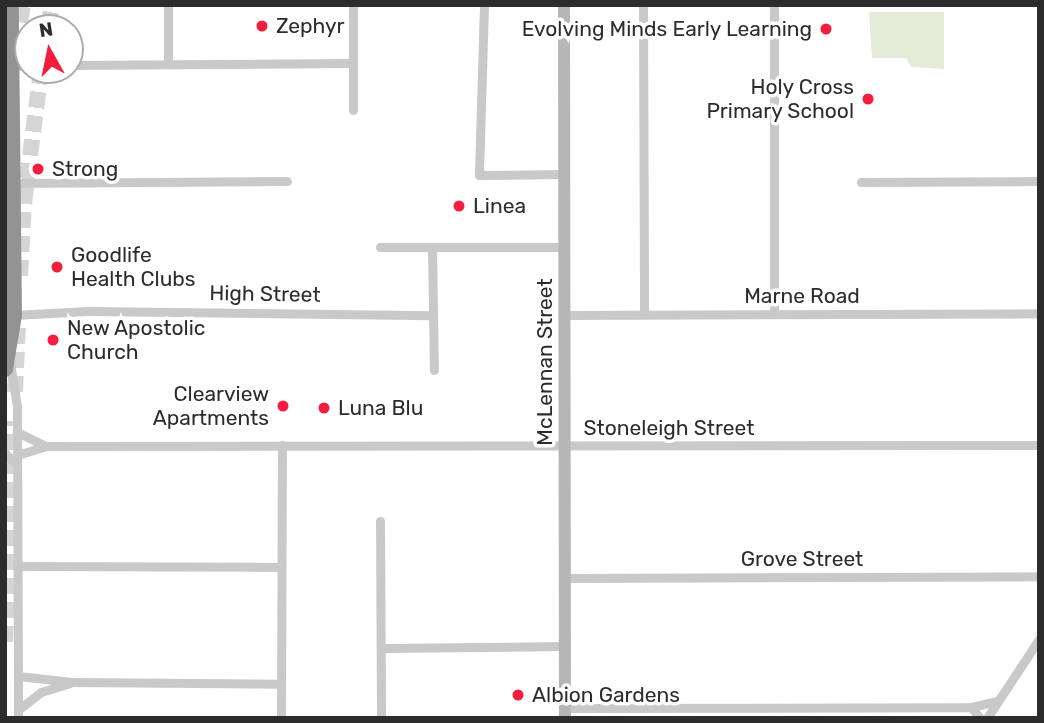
<!DOCTYPE html>
<style>
body{margin:0}
#map{position:relative;width:1044px;height:723px;overflow:hidden;background:#fff;font-family:Rubik,sans-serif}
div>[style]{position:absolute}
[style*='--x']{left:calc(var(--x)*1px);top:calc(var(--y)*1px);width:calc(var(--w)*1px);rotate:calc(var(--a)*1deg)}
.green>*{inset:0;background:#e4ecd8}
.highway-tunnel>*{height:16px;margin-top:-8px;transform-origin:0;background:repeating-linear-gradient(90deg,#d5d5d5 0 16px,transparent 0 24px)}
.street>*{height:9px;margin:-4.5px;padding:0 4.5px;transform-origin:4.5px;border-radius:4.5px;background:#c9c9c9}
.secondary>*{height:12px;margin:-6px;padding:0 6px;transform-origin:6px;border-radius:6px;background:#b6b6b6}
.highway>*{height:16px;margin:-8px;padding:0 8px;transform-origin:8px;border-radius:8px;background:#939393}
.dots>*{width:19px;height:19px;translate:-50% -50%;box-sizing:border-box;border:4px solid #fff;border-radius:50%}
span{translate:-50% -50%;white-space:nowrap;text-align:center;line-height:1.15;-webkit-text-stroke:7px #fff;paint-order:stroke}
.poi-label{font-size:21px;color:#2c2c2c}
.left{translate:0 -50%;text-align:left}
.right{translate:-100% -50%;text-align:right}
.street-label{font-size:21px;color:#2c2c2c}
.frame{position:absolute;inset:0;border:7px solid #2c2c2c;pointer-events:none}
.north{position:absolute;left:14px;top:14px;width:70px;height:70px;box-sizing:border-box;background:#fff;border:2px solid #ababab;border-radius:50%;rotate:351deg;font-size:19px;font-weight:700;line-height:28px;text-align:center;color:#2c2c2c}
.north::after{content:'';display:block;margin:auto;width:24px;height:32px;background:#f51d3e;clip-path:polygon(50% 0,100% 100%,50% 72%,0 100%)}
</style>
<div id="map">
<div class="green">
<i style="clip-path:polygon(869px 12px,944px 12px,944px 69px,911px 67px,906px 58px,872px 58px)"></i>
</div>
<div class="highway-tunnel">
<i style="--x:48;--y:28;--w:23;--a:-80"></i>
<i style="--x:16;--y:46;--w:42;--a:-80.3"></i>
<i style="--x:20;--y:276;--w:73;--a:-86.9"></i>
<i style="--x:24;--y:203;--w:134;--a:-82.7"></i>
<i style="--x:15;--y:392;--w:69;--a:-87.5"></i>
<i style="--x:5;--y:642;--w:221;--a:-87.7"></i>
</div>
<div class="street">
<i style="--x:168;--y:5;--w:59;--a:90"></i>
<i style="--x:353;--y:5;--w:105;--a:90"></i>
<i style="--x:484;--y:5;--w:170;--a:91.7"></i>
<i style="--x:479;--y:175;--w:85;--a:-0.7"></i>
<i style="--x:643;--y:5;--w:309;--a:89.8"></i>
<i style="--x:70;--y:65;--w:283;--a:-0.4"></i>
<i style="--x:11;--y:66;--w:17;--a:0"></i>
<i style="--x:861;--y:182;--w:178;--a:-0.3"></i>
<i style="--x:12;--y:183;--w:275;--a:-0.4"></i>
<i style="--x:380;--y:247;--w:184;--a:0"></i>
<i style="--x:432;--y:247;--w:123;--a:89.1"></i>
<i style="--x:774;--y:313;--w:308;--a:-90"></i>
<i style="--x:14;--y:315;--w:74;--a:-3.1"></i>
<i style="--x:88;--y:311;--w:345;--a:0.7"></i>
<i style="--x:565;--y:315;--w:474;--a:-0.2"></i>
<i style="--x:10;--y:363;--w:44;--a:80.8"></i>
<i style="--x:17;--y:406;--w:312;--a:89.8"></i>
<i style="--x:17;--y:432;--w:32;--a:26"></i>
<i style="--x:5;--y:453;--w:17;--a:45"></i>
<i style="--x:17;--y:455;--w:30;--a:-17"></i>
<i style="--x:46;--y:446;--w:993;--a:-0.06"></i>
<i style="--x:380;--y:521;--w:197;--a:89.7"></i>
<i style="--x:17;--y:566;--w:264;--a:0.2"></i>
<i style="--x:565;--y:578;--w:474;--a:-0.2"></i>
<i style="--x:381;--y:648;--w:184;--a:-0.6"></i>
<i style="--x:18;--y:676;--w:54;--a:6.3"></i>
<i style="--x:72;--y:682;--w:209;--a:0.5"></i>
<i style="--x:971;--y:707;--w:14;--a:51"></i>
<i style="--x:565;--y:708;--w:406;--a:-0.1"></i>
<i style="--x:971;--y:707;--w:27;--a:-13"></i>
<i style="--x:18;--y:710;--w:29;--a:-38"></i>
<i style="--x:41;--y:692;--w:30;--a:-17"></i>
<i style="--x:281;--y:718;--w:273;--a:-89.8"></i>
<i style="--x:987;--y:718;--w:95;--a:-56.6"></i>
</div>
<div class="secondary">
<i style="--x:564;--y:5;--w:713;--a:89.92"></i>
</div>
<div class="highway">
<i style="--x:5;--y:369;--w:55;--a:-80.5"></i>
<i style="--x:14;--y:315;--w:310;--a:-90.6"></i>
</div>
<div class="dots">
<i style="left:262px;top:26px;background:#f51d3e"></i>
<i style="left:826px;top:29px;background:#f51d3e"></i>
<i style="left:868px;top:99px;background:#f51d3e"></i>
<i style="left:38px;top:169px;background:#f51d3e"></i>
<i style="left:459px;top:206px;background:#f51d3e"></i>
<i style="left:57px;top:267px;background:#f51d3e"></i>
<i style="left:53px;top:340px;background:#f51d3e"></i>
<i style="left:283px;top:406px;background:#f51d3e"></i>
<i style="left:324px;top:408px;background:#f51d3e"></i>
<i style="left:518px;top:695px;background:#f51d3e"></i>
</div>
<div class="poi-label">
<span class="left" style="left:276px;top:26px">Zephyr</span>
<span class="right" style="left:812px;top:29px">Evolving Minds Early Learning</span>
<span class="right" style="left:854px;top:99px">Holy Cross<br>Primary School</span>
<span class="left" style="left:52px;top:169px">Strong</span>
<span class="left" style="left:473px;top:206px">Linea</span>
<span class="left" style="left:71px;top:267px">Goodlife<br>Health Clubs</span>
<span class="left" style="left:67px;top:340px">New Apostolic<br>Church</span>
<span class="right" style="left:269px;top:406px">Clearview<br>Apartments</span>
<span class="left" style="left:338px;top:408px">Luna Blu</span>
<span class="left" style="left:532px;top:695px">Albion Gardens</span>
</div>
<div class="street-label">
<span style="left:265px;top:294px;rotate:1deg">High Street</span>
<span style="left:802px;top:296px">Marne Road</span>
<span style="left:545px;top:362px;rotate:-90deg">McLennan Street</span>
<span style="left:669px;top:428px">Stoneleigh Street</span>
<span style="left:802px;top:559px">Grove Street</span>
</div>
<div class="frame"></div>
<div class="north">N</div>
</div>
